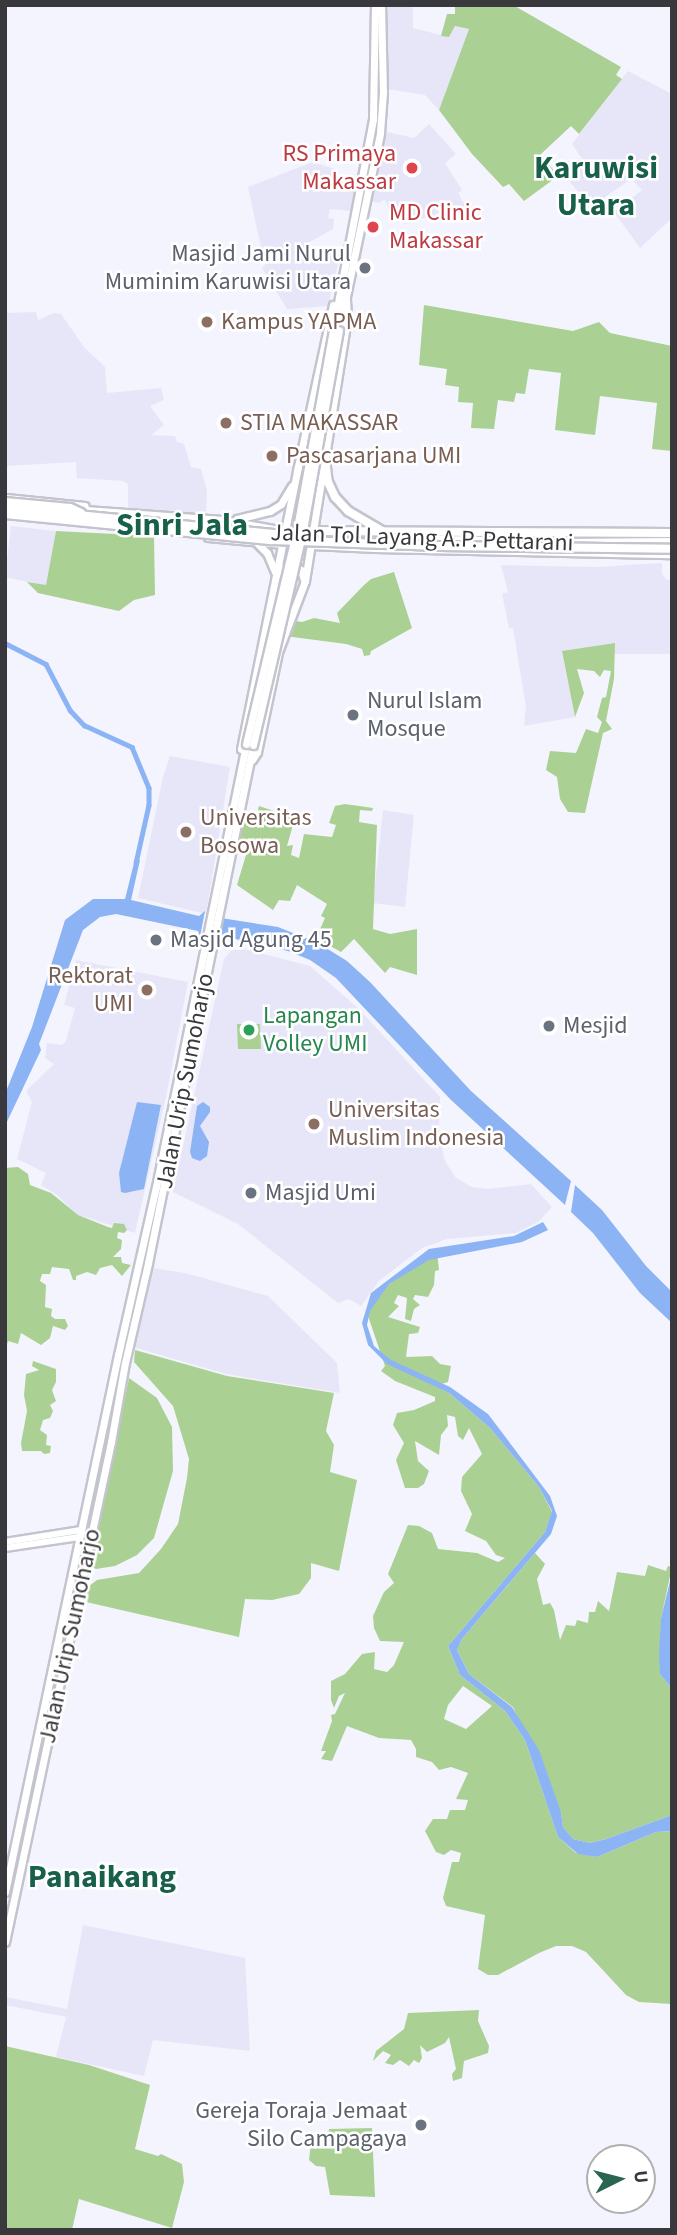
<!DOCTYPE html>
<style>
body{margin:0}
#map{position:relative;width:677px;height:2235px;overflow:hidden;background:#f4f4fe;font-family:"Source Sans 3",sans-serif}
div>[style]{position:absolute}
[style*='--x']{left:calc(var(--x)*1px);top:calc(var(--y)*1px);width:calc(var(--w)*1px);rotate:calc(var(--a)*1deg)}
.built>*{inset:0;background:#e6e6f8}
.green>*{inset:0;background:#aad193}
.water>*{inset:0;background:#8cb4f4}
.canal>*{height:4.5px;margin:-2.25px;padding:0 2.25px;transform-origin:2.25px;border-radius:2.25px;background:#8cb4f4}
.roads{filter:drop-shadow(2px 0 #c3c4cd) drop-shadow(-2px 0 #c3c4cd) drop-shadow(0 2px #c3c4cd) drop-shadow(0 -2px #c3c4cd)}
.secondary>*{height:6px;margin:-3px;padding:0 3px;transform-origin:3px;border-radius:3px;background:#fff}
.trunk>*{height:7px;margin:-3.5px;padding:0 3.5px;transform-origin:3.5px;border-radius:3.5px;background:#fff}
.motorway>*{height:8px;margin:-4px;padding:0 4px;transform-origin:4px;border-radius:4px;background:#fff}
.bridges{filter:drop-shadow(2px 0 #c3c4cd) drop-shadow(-2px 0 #c3c4cd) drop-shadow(0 2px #c3c4cd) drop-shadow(0 -2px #c3c4cd)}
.trunk-bridge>*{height:7px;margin:-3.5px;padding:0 3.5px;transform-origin:3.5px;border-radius:3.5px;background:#fff}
.motorway-bridge>*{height:8px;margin:-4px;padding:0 4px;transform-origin:4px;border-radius:4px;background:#fff}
.dots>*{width:19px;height:19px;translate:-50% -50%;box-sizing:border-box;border:4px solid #fff;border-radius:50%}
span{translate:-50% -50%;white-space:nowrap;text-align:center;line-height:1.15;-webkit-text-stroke:5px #fff;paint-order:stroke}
.health-label{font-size:24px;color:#be3a42}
.right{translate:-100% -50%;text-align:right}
.left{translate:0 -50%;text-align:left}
.worship-label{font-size:24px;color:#5b616d}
.education-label{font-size:24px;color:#785e54}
.street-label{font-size:24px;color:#39393d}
.leisure-label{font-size:24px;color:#27864d}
.district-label{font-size:32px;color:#186049;font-weight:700}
.frame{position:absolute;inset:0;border:7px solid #39393d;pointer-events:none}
.north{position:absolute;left:586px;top:2144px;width:70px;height:70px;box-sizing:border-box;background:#fff;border:2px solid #b0b0b1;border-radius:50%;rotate:84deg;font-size:19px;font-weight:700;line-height:28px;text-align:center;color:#39393d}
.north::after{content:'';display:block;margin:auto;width:24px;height:32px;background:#296550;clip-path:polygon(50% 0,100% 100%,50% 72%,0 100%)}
</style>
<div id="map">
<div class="built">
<i style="clip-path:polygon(385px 5px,413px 5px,413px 28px,449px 37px,455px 26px,469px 29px,439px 110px,425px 95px,387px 89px)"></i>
<i style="clip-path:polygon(628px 71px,672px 94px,672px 218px,640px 248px,614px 212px,642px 190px,631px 179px,591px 207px,564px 175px,582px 159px,572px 144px)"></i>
<i style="clip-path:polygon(429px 124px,456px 154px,445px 163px,462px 190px,458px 193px,466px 207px,439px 219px,433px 215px,405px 224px,401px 214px,392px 218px,385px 199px,379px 203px,370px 201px,383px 131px,414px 138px)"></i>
<i style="clip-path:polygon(313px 162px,335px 169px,335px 190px,355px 191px,351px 211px,330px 209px,328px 218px,334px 219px,333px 229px,308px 243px,309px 257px,340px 255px,328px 306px,287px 309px,262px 268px,265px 266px,248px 187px)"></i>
<i style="clip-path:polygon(36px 312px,38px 320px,54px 313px,61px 314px,84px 347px,105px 367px,107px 393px,161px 388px,164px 400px,150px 406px,164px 425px,151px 435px,175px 436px,177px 442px,184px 444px,191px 467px,201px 469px,207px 491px,206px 516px,128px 509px,128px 484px,123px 481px,77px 478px,76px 462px,5px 466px,5px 313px)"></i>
<i style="clip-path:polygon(11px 526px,56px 531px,46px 586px,5px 577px)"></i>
<i style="clip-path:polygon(662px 563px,662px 574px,667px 580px,672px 579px,672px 654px,614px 654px,612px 644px,562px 652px,575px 717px,524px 726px,526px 707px,513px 628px,509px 628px,502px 594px,508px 592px,501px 565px,597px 567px)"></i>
<i style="clip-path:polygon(170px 756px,230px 767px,206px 914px,138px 898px,163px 777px)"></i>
<i style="clip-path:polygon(383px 810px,414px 815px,405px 907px,373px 903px)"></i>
<i style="clip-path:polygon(240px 948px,310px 966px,358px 1008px,440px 1097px,439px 1129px,444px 1159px,456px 1178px,472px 1187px,488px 1189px,531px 1184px,552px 1207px,538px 1222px,516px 1233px,447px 1239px,422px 1248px,379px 1281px,361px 1306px,349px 1299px,338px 1303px,238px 1224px,173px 1192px,224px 959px,232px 950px)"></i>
<i style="clip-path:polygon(76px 960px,188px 982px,166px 1097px,135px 1233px,76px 1214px,57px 1195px,41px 1185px,46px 1173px,17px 1159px,32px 1102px,26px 1091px,54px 1064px,45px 1058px,47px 1043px,62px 1045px,66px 1041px,75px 1008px,64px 1005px)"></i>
<i style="clip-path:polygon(152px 1268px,185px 1273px,268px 1296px,337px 1363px,340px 1393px,226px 1374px,133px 1347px)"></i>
<i style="clip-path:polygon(83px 1925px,245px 1958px,250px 2051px,153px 2040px,144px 2076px,56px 2057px,66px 2017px,5px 2005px,5px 1997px,67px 2009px)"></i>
</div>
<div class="green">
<i style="clip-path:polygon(455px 5px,513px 5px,621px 67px,616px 75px,622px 79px,579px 134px,571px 126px,541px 154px,558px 176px,524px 201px,509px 184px,503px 187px,472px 154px,439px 110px,469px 29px,455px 26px,449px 37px,441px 36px,447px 14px,455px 14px)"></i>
<i style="clip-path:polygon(424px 305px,573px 331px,599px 322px,610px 333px,672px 346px,672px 451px,652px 449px,657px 403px,600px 396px,595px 435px,555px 430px,561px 373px,529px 369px,525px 394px,516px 393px,514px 402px,498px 400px,494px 429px,471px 428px,473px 403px,458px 402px,459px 387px,445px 385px,447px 369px,419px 365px)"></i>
<i style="clip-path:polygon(56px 531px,154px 536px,155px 595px,134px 600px,119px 611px,38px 593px,27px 582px,46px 585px)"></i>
<i style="clip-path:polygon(394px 572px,412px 628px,371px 651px,370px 655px,364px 656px,362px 649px,346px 644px,285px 636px,290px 620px,302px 622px,314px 618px,340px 623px,337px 613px,364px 585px,371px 579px)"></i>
<i style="clip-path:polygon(615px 643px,614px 679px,606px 721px,612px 729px,603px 733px,585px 813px,568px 812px,560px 799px,557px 777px,546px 770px,550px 751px,576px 753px,586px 729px,598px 733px,602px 722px,597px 717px,602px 698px,606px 697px,611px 671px,604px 670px,600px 677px,594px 671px,577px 669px,584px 693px,575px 717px,562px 651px)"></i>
<i style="clip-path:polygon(345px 804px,373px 808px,372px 811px,360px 810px,359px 822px,377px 825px,373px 929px,390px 934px,417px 929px,417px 975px,390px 967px,385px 973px,354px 939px,341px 952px,316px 938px,325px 918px,321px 916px,327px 904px,297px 885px,290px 901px,279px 900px,273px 910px,237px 885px,249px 845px,239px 843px,245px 810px,257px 814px,259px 806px,295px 818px,287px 846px,293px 845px,291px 855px,299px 858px,304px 834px,332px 837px,336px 825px,329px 823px,335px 806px)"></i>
<i style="clip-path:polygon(237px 1024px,260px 1024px,261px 1049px,238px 1049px)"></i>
<i style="clip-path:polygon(18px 1167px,28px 1174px,30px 1185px,51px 1193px,78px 1215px,108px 1227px,112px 1228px,114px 1223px,124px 1224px,127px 1230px,124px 1233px,118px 1232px,117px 1238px,122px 1240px,121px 1249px,113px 1257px,121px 1257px,122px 1263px,131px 1265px,122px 1276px,112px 1265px,100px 1268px,96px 1275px,87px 1272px,76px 1276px,76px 1280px,73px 1280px,69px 1269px,52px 1267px,50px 1274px,42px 1274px,40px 1281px,46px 1285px,45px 1307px,52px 1309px,51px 1316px,55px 1319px,65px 1319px,68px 1326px,65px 1330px,53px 1326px,50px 1338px,41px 1345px,21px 1333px,18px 1344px,8px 1341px,5px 1351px,5px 1168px)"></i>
<i style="clip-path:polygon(evenodd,437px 1252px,439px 1270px,435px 1271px,434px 1285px,428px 1297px,415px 1295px,413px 1299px,420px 1305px,414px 1309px,411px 1321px,405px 1319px,407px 1298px,398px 1295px,394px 1303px,399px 1306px,388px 1317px,420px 1327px,418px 1333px,409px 1334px,406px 1357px,432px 1356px,440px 1364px,451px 1366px,448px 1382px,435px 1386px,449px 1393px,490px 1428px,539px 1487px,552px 1512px,545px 1532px,448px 1646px,460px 1675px,505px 1711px,525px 1740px,558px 1837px,576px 1853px,597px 1857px,656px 1832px,672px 1831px,672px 2004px,639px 2002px,626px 1995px,586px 1952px,572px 1946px,556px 1946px,539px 1953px,498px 1975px,488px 1975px,478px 1969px,485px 1915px,446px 1906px,443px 1898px,452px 1862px,459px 1862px,461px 1853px,451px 1850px,444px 1855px,436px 1852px,425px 1831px,433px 1819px,447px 1819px,450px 1810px,465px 1810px,468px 1800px,456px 1799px,468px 1773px,451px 1767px,439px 1770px,432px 1762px,416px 1757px,416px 1749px,411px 1740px,379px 1738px,347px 1726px,332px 1761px,321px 1759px,326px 1751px,321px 1751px,332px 1721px,331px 1715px,335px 1714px,345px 1693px,339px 1696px,334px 1708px,331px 1700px,331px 1681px,345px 1674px,362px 1654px,375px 1652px,374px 1669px,387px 1672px,394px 1665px,404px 1642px,380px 1641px,374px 1628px,373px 1616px,384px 1592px,394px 1583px,388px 1574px,408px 1525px,419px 1526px,432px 1533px,438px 1549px,477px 1553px,498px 1562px,505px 1558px,496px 1555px,486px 1541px,465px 1531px,472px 1514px,461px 1491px,462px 1477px,482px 1454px,469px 1428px,463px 1440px,458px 1436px,455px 1417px,447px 1415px,448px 1426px,441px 1435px,439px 1455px,415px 1441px,418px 1461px,429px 1471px,424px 1484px,418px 1488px,405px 1488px,396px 1460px,404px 1443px,393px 1425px,397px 1413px,414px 1410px,435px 1401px,435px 1397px,395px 1381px,381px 1371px,385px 1366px,367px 1313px,384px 1287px,437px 1252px,463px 1686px,492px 1706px,466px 1729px,444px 1719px,448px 1705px,463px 1686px)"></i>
<i style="clip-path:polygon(135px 1350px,227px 1376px,334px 1393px,326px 1431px,334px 1445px,330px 1472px,357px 1480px,339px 1571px,311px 1563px,311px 1578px,299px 1594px,272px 1600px,245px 1599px,239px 1637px,86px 1602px,88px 1587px,97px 1580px,139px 1573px,161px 1549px,178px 1524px,187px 1478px,189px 1459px,173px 1406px,134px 1362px)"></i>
<i style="clip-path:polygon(33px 1361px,56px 1369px,56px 1382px,52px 1390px,56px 1401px,50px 1405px,53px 1411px,50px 1418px,43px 1420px,40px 1430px,47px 1435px,46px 1445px,51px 1446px,50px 1453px,44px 1454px,41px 1451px,22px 1451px,21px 1443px,27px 1411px,24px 1395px,26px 1374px,39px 1370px,32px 1366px)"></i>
<i style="clip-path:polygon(129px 1378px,157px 1398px,172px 1427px,173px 1471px,154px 1538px,137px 1555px,115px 1566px,96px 1569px,90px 1566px)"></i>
<i style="clip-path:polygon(535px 1553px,545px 1564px,537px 1579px,543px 1605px,550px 1603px,554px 1610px,560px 1640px,566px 1625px,575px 1626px,577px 1620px,588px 1623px,589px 1612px,595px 1612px,598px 1601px,609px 1611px,617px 1572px,645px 1576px,648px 1565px,666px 1571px,668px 1566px,672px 1567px,661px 1618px,660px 1674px,672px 1689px,672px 1815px,606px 1839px,590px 1843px,573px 1839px,563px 1827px,561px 1812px,513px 1707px,469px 1674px,457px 1650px,462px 1639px)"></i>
<i style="clip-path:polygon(479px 2010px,478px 2021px,489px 2046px,488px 2053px,464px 2061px,462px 2078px,453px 2081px,452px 2074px,456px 2069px,449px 2037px,445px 2043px,427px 2052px,420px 2045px,422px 2058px,419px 2063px,414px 2060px,409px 2066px,400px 2060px,393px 2065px,385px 2063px,391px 2055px,383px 2051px,373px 2061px,376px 2051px,404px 2029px,408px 2013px)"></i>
<i style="clip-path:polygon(5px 2046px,89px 2065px,150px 2085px,135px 2149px,158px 2156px,161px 2154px,182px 2164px,184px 2182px,172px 2228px,79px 2199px,72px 2230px,5px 2230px)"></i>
<i style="clip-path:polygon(372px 2128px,375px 2197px,330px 2195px,325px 2167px,316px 2166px,309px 2160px,311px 2143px,326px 2144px,329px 2129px)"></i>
</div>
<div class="water">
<i style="clip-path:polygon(135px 859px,140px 860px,131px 900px,199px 916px,205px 911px,200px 937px,198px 931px,116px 914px,100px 917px,83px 930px,39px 1044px,41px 1050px,5px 1126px,5px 1094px,32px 1027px,65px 920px,93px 899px,125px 899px)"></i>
<i style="clip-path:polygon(221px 918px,278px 927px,318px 943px,347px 961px,370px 982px,471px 1091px,571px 1181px,565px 1205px,450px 1099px,336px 978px,310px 960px,288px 951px,218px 935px)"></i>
<i style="clip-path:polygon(137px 1102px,161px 1105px,144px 1189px,125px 1193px,121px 1192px,119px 1173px)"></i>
<i style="clip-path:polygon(203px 1102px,210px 1107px,210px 1112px,200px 1126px,209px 1142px,207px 1156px,200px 1161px,192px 1158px,190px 1152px,197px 1106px)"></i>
<i style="clip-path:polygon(575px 1185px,602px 1210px,646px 1266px,672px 1292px,672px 1323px,640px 1293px,593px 1233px,571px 1212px)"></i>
<i style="clip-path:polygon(543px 1222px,548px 1230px,522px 1242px,429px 1260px,389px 1284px,370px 1311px,367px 1325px,374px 1346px,391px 1360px,450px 1387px,488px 1414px,550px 1496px,557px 1516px,551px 1534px,462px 1639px,457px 1650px,469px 1674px,512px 1707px,539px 1750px,561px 1812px,563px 1827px,573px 1839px,590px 1843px,606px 1839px,672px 1815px,672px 1831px,656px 1832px,597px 1857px,578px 1854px,558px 1837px,525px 1740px,505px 1711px,460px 1675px,448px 1646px,545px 1532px,552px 1511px,539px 1487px,490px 1428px,449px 1393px,387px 1364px,368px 1345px,362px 1323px,371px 1293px,429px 1249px,514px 1236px)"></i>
<i style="clip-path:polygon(672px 1573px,672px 1689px,660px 1674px,659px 1653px,661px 1618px)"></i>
</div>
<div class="canal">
<i style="--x:5;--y:643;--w:46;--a:27.1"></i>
<i style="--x:46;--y:664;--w:52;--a:62.4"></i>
<i style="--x:70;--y:710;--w:21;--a:47"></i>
<i style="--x:84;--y:725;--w:53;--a:24.6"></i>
<i style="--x:132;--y:747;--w:44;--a:67.5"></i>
<i style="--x:149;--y:788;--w:17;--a:90"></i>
<i style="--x:149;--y:805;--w:59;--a:102.6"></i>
</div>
<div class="roads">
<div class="secondary">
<i style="--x:5;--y:1542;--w:77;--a:-9"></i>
<i style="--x:5;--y:1548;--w:75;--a:-8.5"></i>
</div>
<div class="trunk">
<i style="--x:333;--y:329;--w:214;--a:-79.2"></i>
<i style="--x:373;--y:119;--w:114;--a:-89"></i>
<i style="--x:339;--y:330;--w:201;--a:-78.2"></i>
<i style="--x:380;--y:133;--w:41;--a:-85.8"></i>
<i style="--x:383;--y:92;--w:87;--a:-91.3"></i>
<i style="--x:297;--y:471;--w:170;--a:-77.8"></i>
<i style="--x:6;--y:498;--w:79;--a:5.8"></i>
<i style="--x:72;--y:509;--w:151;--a:4.2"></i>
<i style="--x:223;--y:520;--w:57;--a:10.1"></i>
<i style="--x:279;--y:530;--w:21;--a:3"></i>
<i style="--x:237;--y:519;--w:34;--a:-14"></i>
<i style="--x:270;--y:511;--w:13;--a:-32"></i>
<i style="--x:281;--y:504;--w:21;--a:-59"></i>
<i style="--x:208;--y:537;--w:75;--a:5.3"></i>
<i style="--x:258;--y:544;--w:13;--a:45"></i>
<i style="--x:267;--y:553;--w:21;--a:67"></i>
<i style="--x:312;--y:545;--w:63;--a:2.7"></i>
<i style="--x:276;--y:576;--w:13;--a:-45"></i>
<i style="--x:285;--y:567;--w:9;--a:-13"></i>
<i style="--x:294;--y:565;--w:9;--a:36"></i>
<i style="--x:301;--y:570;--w:10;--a:73"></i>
<i style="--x:241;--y:749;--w:288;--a:-78.6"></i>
<i style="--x:252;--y:760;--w:9;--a:-58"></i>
<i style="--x:257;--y:752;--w:102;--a:-78.1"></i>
<i style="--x:278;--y:652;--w:76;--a:-69.2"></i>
<i style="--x:305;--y:581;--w:266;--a:-80.9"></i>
<i style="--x:347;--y:318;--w:18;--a:-93"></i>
<i style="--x:5;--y:1892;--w:549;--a:-78.12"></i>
<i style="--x:118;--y:1355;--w:172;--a:-77.3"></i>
<i style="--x:156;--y:1187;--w:452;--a:-78.5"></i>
<i style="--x:5;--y:1942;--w:511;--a:-78.03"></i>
<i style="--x:111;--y:1442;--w:80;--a:-80"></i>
<i style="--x:125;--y:1363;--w:103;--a:-77"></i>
<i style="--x:148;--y:1263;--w:529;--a:-78.54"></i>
</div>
<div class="motorway">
<i style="--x:324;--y:451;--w:31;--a:83"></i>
<i style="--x:328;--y:482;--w:17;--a:65"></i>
<i style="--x:335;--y:497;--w:19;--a:47"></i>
<i style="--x:348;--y:511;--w:42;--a:30.3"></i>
<i style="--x:312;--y:531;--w:360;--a:0.3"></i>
<i style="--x:403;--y:539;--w:166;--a:1.4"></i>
<i style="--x:569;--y:543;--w:103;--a:-0.6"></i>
<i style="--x:375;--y:548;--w:297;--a:1.2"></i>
</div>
</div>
<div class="bridges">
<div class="trunk-bridge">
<i style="--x:246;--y:744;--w:222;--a:-76.7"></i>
<i style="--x:297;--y:528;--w:202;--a:-79.7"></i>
<i style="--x:253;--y:745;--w:221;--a:-76.9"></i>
<i style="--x:303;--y:530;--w:203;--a:-79.8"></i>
</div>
<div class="motorway-bridge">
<i style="--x:5;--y:502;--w:65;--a:5.3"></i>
<i style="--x:70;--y:508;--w:12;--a:24"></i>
<i style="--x:5;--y:508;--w:291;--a:5.5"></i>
<i style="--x:5;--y:514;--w:268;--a:5.6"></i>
<i style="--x:272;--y:540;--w:167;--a:2.1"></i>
<i style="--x:439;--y:546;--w:233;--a:0.7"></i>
<i style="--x:385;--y:539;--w:18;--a:0"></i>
</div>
</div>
<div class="dots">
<i style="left:412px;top:168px;background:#e0444e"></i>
<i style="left:373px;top:227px;background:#e0444e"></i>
<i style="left:365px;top:268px;background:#6b7280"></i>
<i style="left:207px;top:322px;background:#8d6e63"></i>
<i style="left:226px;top:423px;background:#8d6e63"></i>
<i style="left:272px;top:456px;background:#8d6e63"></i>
<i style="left:353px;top:715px;background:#6b7280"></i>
<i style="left:186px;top:832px;background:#8d6e63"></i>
<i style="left:156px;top:940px;background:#6b7280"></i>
<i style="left:147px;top:990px;background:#8d6e63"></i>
<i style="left:549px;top:1026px;background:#6b7280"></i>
<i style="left:249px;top:1030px;background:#2e9e5b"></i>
<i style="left:314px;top:1124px;background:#8d6e63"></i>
<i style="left:251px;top:1193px;background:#6b7280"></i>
<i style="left:421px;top:2125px;background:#6b7280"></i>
</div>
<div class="health-label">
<span class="right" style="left:396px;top:168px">RS Primaya<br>Makassar</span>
<span class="left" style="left:389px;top:227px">MD Clinic<br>Makassar</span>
</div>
<div class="worship-label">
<span class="right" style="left:351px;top:268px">Masjid Jami Nurul<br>Muminim Karuwisi Utara</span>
<span class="left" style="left:367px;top:715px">Nurul Islam<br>Mosque</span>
<span class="left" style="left:170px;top:940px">Masjid Agung 45</span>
<span class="left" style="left:563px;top:1026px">Mesjid</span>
<span class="left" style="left:265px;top:1193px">Masjid Umi</span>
<span class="right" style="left:407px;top:2125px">Gereja Toraja Jemaat<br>Silo Campagaya</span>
</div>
<div class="education-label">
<span class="left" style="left:221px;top:322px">Kampus YAPMA</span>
<span class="left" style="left:240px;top:423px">STIA MAKASSAR</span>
<span class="left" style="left:286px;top:456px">Pascasarjana UMI</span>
<span class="left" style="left:200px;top:832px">Universitas<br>Bosowa</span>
<span class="right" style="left:133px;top:990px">Rektorat<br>UMI</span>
<span class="left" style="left:328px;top:1124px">Universitas<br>Muslim Indonesia</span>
</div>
<div class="street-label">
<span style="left:422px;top:538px;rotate:2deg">Jalan Tol Layang A.P. Pettarani</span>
<span style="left:185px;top:1081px;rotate:-79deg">Jalan Urip Sumoharjo</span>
<span style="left:70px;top:1636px;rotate:-78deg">Jalan Urip Sumoharjo</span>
</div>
<div class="leisure-label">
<span class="left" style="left:263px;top:1030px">Lapangan<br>Volley UMI</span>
</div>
<div class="district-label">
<span style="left:596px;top:187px">Karuwisi<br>Utara</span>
<span style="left:182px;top:525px">Sinri Jala</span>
<span style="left:102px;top:1877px">Panaikang</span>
</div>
<div class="frame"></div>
<div class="north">U</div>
</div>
